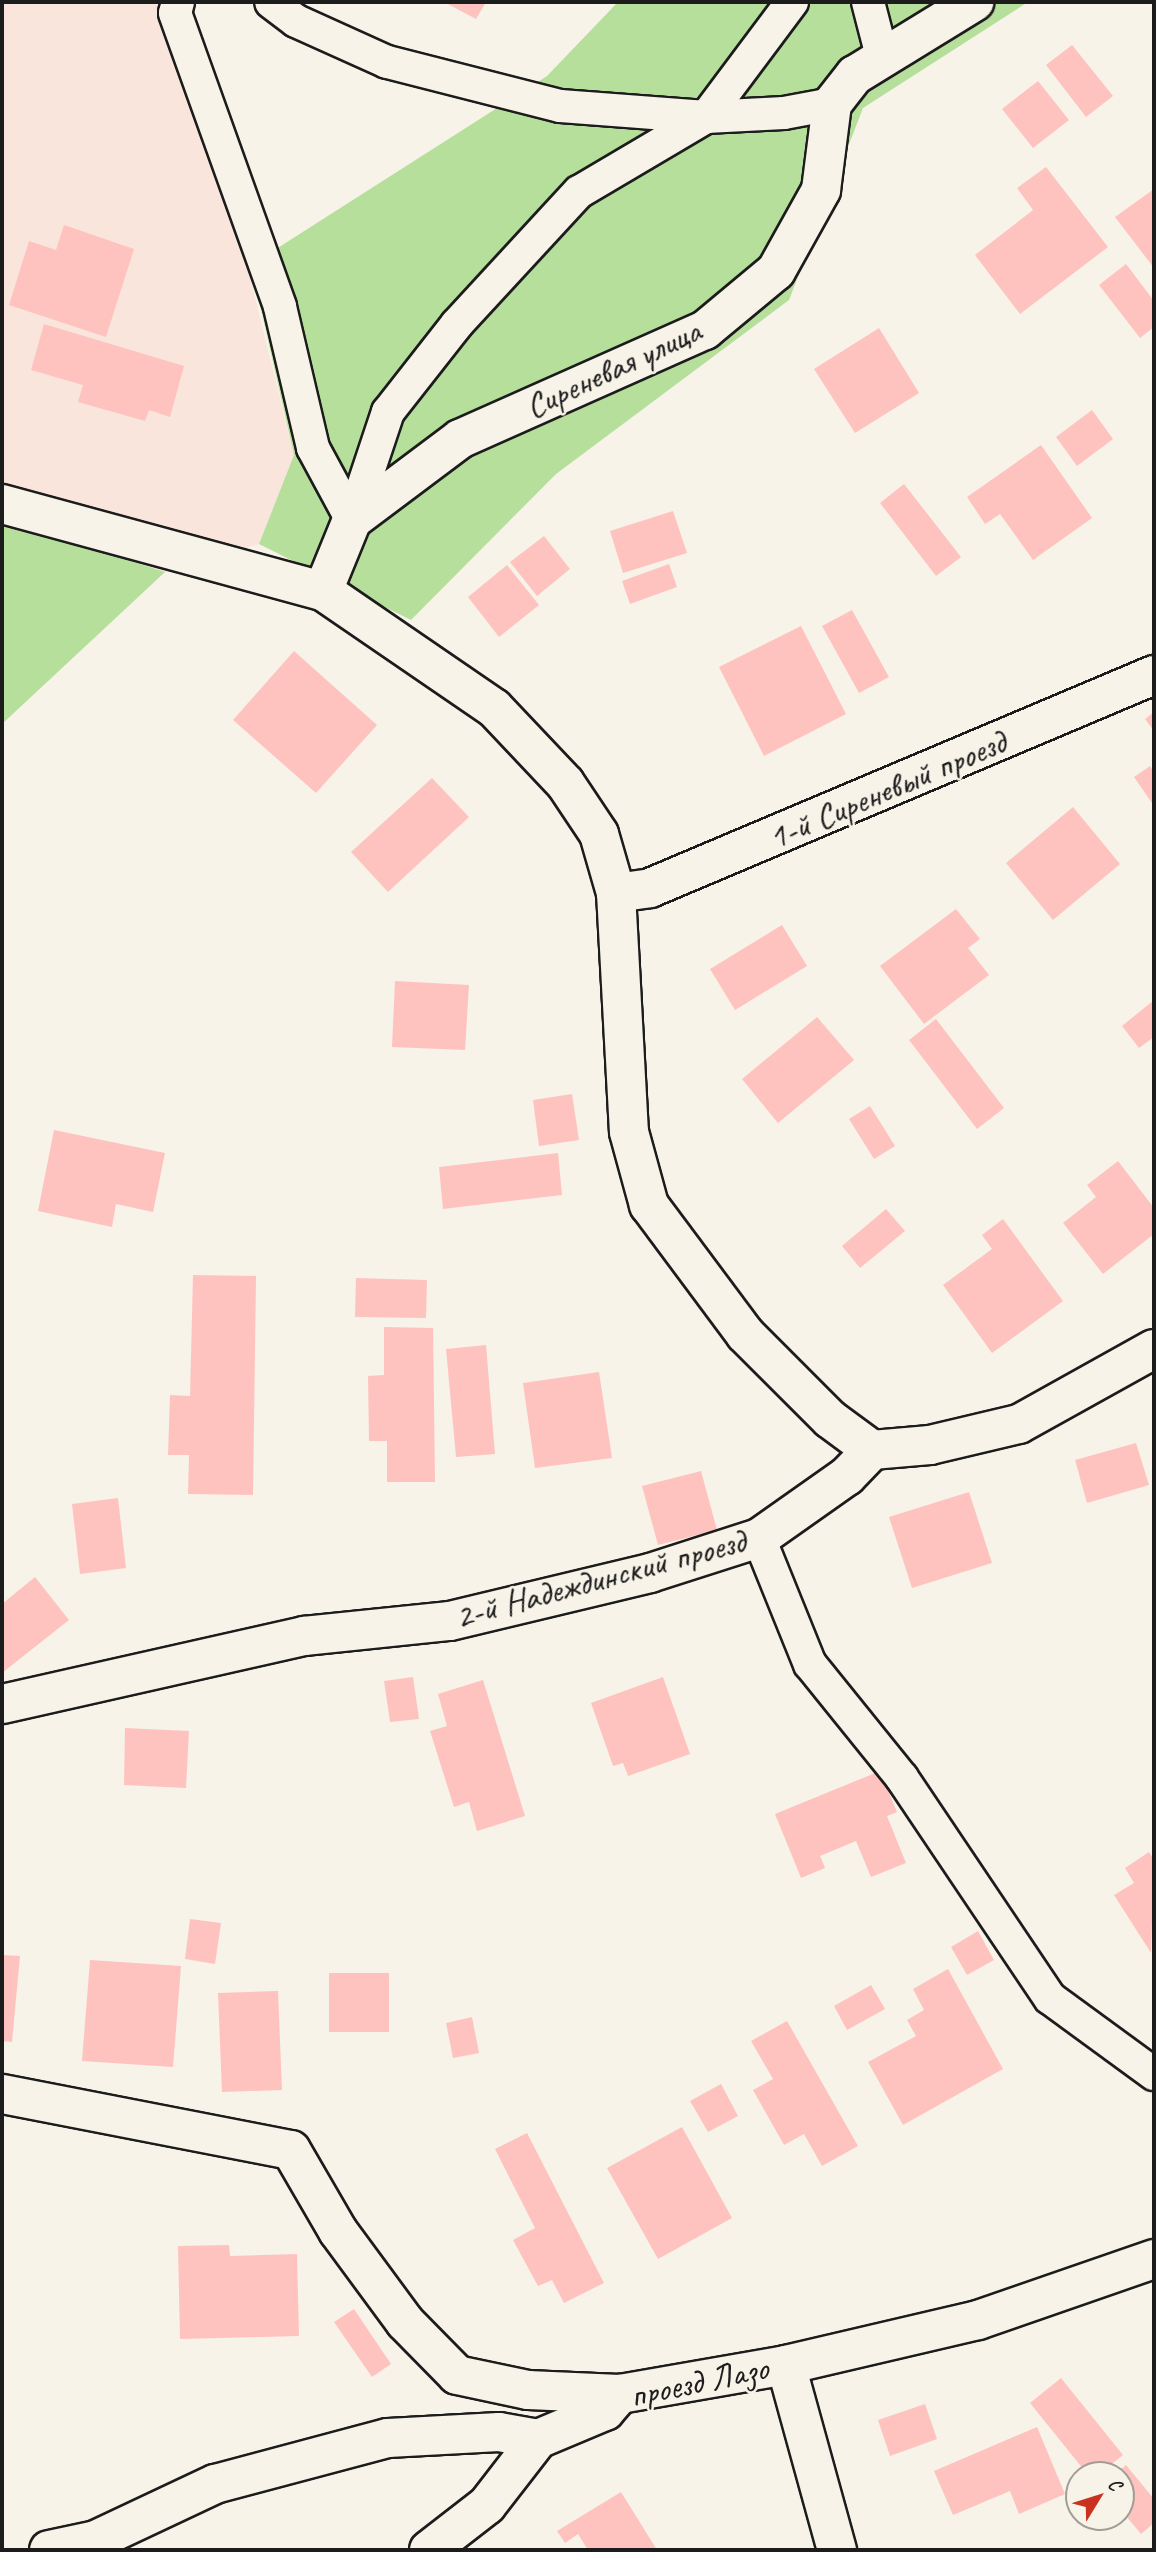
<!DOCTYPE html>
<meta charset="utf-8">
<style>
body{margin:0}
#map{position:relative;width:1156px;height:2552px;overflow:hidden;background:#f7f3e8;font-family:Caveat,sans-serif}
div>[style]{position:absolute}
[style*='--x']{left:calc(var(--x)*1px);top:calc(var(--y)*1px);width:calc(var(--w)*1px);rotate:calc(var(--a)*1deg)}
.built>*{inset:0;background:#f9e5dc}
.green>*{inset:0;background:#b6df9c}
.building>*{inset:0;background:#ffc3bf}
.roads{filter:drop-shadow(2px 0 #1c1c1c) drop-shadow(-2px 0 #1c1c1c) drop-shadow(0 2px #1c1c1c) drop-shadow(0 -2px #1c1c1c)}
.lane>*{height:32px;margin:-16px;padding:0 16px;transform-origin:16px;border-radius:16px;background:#f7f3e8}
.street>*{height:38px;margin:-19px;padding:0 19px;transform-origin:19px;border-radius:19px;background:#f7f3e8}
span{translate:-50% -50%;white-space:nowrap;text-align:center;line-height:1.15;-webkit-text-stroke:5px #f7f3e8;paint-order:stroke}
.street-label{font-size:35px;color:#1c1c1c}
.frame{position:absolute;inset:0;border:4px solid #1c1c1c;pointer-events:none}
.north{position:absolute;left:1065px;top:2461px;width:70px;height:70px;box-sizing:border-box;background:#f7f3e8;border:2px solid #9f9d96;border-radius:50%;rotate:52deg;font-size:19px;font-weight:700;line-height:28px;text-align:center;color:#1c1c1c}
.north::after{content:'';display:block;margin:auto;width:24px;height:32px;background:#c8321e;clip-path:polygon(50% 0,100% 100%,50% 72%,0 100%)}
</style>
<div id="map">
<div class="built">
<i style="clip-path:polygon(2px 2px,182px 2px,294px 455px,259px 544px,165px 572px,2px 524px)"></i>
</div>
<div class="green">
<i style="clip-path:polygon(618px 2px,1028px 2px,863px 108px,789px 300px,556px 474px,411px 620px,259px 544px,294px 455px,251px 265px,547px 76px)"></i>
<i style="clip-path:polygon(2px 520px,165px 572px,2px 724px)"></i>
</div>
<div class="building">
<i style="clip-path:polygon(444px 2px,486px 2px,476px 19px)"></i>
<i style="clip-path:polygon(1072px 45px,1113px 96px,1086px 117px,1046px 65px)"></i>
<i style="clip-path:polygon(1038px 81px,1069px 120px,1033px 148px,1002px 109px)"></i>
<i style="clip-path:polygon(1046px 167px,1108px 247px,1020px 314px,975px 255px,1033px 210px,1017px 188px)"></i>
<i style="clip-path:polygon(1154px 189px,1154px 268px,1115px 217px)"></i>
<i style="clip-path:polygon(64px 225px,134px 249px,106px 337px,9px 305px,29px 241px,56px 250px)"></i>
<i style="clip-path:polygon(1126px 264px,1154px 301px,1154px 327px,1140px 338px,1099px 285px)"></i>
<i style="clip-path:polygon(44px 324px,184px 366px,170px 417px,149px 410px,145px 421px,78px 402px,83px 385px,31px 370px)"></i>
<i style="clip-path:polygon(879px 328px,919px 393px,855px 433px,814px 369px)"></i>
<i style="clip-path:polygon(1092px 410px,1113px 439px,1077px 466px,1056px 437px)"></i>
<i style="clip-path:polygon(1041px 445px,1092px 518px,1033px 560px,1000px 514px,985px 524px,967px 497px)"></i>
<i style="clip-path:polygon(904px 484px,961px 557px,936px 576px,880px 503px)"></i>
<i style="clip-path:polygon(673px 511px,687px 553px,623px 573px,610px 531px)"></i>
<i style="clip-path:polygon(544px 536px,570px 569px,537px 596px,510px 562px)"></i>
<i style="clip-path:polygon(669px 564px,677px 587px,630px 604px,622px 581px)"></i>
<i style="clip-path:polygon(507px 565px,539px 605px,499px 637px,468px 597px)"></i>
<i style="clip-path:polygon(852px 610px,889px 677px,859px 693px,822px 626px)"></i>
<i style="clip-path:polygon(801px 626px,846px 714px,764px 756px,719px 667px)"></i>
<i style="clip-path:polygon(294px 651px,377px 725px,316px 793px,233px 720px)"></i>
<i style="clip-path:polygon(1154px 712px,1154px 731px,1145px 719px)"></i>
<i style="clip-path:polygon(1150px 766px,1154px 772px,1154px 806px,1134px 777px)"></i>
<i style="clip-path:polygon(432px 778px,469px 817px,388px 892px,351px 852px)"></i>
<i style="clip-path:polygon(1073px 807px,1120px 864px,1053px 920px,1006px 863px)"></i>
<i style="clip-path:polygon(956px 909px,980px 939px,968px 948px,989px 975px,924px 1024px,880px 966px)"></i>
<i style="clip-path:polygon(782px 925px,807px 966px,735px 1010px,710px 969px)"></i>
<i style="clip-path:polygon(395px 981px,469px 985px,465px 1050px,392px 1047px)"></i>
<i style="clip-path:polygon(1154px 1000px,1154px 1037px,1139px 1048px,1122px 1026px)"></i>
<i style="clip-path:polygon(817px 1017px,854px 1060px,778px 1123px,742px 1079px)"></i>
<i style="clip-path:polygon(936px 1019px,1004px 1108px,977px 1129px,909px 1040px)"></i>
<i style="clip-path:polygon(572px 1094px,579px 1140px,539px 1146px,533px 1100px)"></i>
<i style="clip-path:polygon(870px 1106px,895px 1146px,874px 1159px,849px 1119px)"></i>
<i style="clip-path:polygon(54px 1130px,165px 1153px,153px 1212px,116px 1204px,112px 1227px,38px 1211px)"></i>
<i style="clip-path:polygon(558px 1153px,562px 1195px,443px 1209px,439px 1167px)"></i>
<i style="clip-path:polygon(1118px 1161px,1154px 1208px,1154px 1234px,1103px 1274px,1063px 1223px,1096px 1197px,1087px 1185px)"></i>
<i style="clip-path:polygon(886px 1209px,905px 1231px,860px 1268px,842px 1246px)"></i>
<i style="clip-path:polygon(1003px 1219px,1063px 1301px,992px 1353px,943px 1285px,992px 1249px,982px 1235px)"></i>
<i style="clip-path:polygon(193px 1275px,256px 1276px,253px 1495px,188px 1494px,189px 1455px,168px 1455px,170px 1395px,190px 1396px)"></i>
<i style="clip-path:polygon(356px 1278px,427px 1280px,426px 1318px,355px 1317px)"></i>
<i style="clip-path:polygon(384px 1327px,433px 1328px,435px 1482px,387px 1482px,387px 1441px,369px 1441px,368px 1376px,384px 1375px)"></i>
<i style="clip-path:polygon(486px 1345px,495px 1454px,456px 1457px,446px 1349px)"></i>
<i style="clip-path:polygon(599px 1372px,612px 1458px,535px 1468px,523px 1383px)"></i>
<i style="clip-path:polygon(1136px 1443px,1149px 1485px,1087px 1503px,1075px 1460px)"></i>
<i style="clip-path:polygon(701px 1471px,717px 1530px,658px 1545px,642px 1486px)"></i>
<i style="clip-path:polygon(969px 1492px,992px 1563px,912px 1588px,889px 1517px)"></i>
<i style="clip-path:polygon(118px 1498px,126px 1568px,80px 1574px,72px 1504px)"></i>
<i style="clip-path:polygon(35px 1577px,69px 1620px,2px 1673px,2px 1604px)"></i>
<i style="clip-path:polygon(413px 1677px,419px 1719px,390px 1722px,384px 1681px)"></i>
<i style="clip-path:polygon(663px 1677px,690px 1754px,628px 1776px,623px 1763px,613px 1766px,591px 1703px)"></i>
<i style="clip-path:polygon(483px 1680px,525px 1816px,477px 1831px,469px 1802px,454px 1807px,430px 1731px,447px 1726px,438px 1694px)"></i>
<i style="clip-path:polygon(125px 1728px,189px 1731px,186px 1788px,124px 1785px)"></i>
<i style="clip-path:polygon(880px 1771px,897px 1812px,887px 1816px,906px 1863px,871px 1877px,856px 1841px,820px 1856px,825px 1868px,801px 1878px,775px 1814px)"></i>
<i style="clip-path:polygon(1149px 1852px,1154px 1860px,1151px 1953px,1114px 1895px,1134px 1883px,1125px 1868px)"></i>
<i style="clip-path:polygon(190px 1919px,221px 1923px,215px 1964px,185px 1959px)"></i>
<i style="clip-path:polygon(978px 1931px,994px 1960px,967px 1975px,951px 1947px)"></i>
<i style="clip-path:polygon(2px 1955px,20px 1956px,12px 2042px,2px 2041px)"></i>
<i style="clip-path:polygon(90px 1960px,181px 1966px,173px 2067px,82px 2061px)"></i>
<i style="clip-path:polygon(948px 1969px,1003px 2069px,903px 2125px,868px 2062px,916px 2036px,907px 2020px,924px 2010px,913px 1989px)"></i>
<i style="clip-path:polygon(329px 1973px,389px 1973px,389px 2032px,329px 2032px)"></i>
<i style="clip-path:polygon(871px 1985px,885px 2009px,847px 2030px,834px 2006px)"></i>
<i style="clip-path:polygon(278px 1991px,282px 2090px,222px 2092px,218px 1993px)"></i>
<i style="clip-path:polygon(472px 2017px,479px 2053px,453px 2058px,446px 2023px)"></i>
<i style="clip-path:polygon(787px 2021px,858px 2146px,822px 2166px,804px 2134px,784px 2145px,753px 2090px,773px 2079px,751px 2041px)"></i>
<i style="clip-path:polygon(721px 2084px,738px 2116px,708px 2132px,690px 2101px)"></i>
<i style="clip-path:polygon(682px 2127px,732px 2218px,658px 2259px,607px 2168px)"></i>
<i style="clip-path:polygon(527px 2133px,604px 2283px,564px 2303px,552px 2280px,538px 2286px,513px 2240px,535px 2228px,495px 2149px)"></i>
<i style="clip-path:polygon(229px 2245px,230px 2256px,297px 2254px,299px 2336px,180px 2339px,178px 2246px)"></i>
<i style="clip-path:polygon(354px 2309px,391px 2364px,372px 2377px,334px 2322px)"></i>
<i style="clip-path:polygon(1061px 2378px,1123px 2455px,1098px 2475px,1088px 2475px,1030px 2403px)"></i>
<i style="clip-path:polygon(925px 2404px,937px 2439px,890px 2456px,878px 2420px)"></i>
<i style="clip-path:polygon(1037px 2427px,1065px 2494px,1019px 2514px,1010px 2491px,953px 2515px,934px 2471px)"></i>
<i style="clip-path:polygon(1126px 2465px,1154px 2499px,1154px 2523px,1141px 2534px,1121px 2510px,1121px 2475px,1115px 2475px)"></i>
<i style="clip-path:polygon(621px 2492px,657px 2550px,588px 2550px,578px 2534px,565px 2543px,557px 2531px)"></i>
</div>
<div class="roads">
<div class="lane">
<i style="--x:178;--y:2;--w:11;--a:105"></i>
<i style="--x:175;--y:13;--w:312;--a:70.3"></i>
<i style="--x:280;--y:307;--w:145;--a:76.8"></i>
<i style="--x:313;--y:448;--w:82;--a:61.6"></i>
<i style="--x:352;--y:520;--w:114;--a:-71.6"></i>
<i style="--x:388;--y:412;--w:112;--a:-51.9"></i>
<i style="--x:457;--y:324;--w:180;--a:-47.3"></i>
<i style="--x:579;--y:192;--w:147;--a:-30.6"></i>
<i style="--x:706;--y:117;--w:146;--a:-175.7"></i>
<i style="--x:560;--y:106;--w:179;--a:-165.7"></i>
<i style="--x:387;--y:62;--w:100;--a:-155.7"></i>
<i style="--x:296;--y:21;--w:31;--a:-143"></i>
<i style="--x:792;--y:2;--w:144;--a:126.8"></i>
<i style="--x:706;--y:117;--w:78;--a:-2.9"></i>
<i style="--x:784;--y:113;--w:49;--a:-10.6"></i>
<i style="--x:868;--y:2;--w:56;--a:75.5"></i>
<i style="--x:759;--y:1538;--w:136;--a:68"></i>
<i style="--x:810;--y:1664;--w:146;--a:51.1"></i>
<i style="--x:902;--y:1778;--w:265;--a:56.1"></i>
<i style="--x:1050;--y:1998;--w:129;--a:36.2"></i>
</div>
<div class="street">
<i style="--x:2;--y:504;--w:333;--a:15.2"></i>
<i style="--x:323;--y:591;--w:207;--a:34.4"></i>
<i style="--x:494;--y:708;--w:103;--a:46.6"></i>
<i style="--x:565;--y:783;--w:61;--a:56.3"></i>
<i style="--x:599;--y:834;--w:61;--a:73.9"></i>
<i style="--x:616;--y:893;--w:239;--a:86.9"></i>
<i style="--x:629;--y:1132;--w:76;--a:74.7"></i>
<i style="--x:649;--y:1205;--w:161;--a:53.3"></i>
<i style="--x:745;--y:1334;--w:120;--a:45"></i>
<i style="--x:830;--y:1419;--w:52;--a:36.4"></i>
<i style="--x:323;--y:591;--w:77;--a:-67.8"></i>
<i style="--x:352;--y:520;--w:135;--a:-36.9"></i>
<i style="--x:460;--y:439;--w:268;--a:-24"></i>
<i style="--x:705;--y:330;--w:92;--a:-39.7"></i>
<i style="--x:776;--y:271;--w:93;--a:-60.9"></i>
<i style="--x:821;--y:190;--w:87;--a:-82.7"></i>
<i style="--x:832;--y:104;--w:37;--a:-52"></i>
<i style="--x:855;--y:75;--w:140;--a:-31.5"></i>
<i style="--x:616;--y:893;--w:34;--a:-8"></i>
<i style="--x:650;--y:888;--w:547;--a:-22.91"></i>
<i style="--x:2;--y:1704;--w:310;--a:-12.7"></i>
<i style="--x:304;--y:1636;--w:147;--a:-5.9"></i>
<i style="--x:450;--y:1621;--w:206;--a:-13.5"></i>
<i style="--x:650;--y:1573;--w:114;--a:-17.8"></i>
<i style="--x:759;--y:1538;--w:108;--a:-35.2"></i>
<i style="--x:847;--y:1476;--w:36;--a:-46"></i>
<i style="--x:872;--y:1450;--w:58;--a:-4.9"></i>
<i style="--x:930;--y:1445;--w:91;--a:-13.3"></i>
<i style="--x:1019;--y:1424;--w:154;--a:-29.1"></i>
<i style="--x:2;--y:2094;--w:294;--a:11"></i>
<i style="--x:291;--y:2150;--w:94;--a:59.9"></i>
<i style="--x:338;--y:2231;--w:113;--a:53.6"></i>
<i style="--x:405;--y:2322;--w:74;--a:45.5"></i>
<i style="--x:457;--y:2375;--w:73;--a:11.9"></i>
<i style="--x:528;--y:2390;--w:92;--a:2.5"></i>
<i style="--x:786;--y:2365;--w:192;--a:74.6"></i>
<i style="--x:49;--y:2550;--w:48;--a:-12"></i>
<i style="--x:96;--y:2540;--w:132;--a:-25.2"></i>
<i style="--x:215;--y:2484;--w:179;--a:-14.9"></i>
<i style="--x:388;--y:2438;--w:111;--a:-3.1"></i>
<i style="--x:499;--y:2432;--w:40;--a:10"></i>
<i style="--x:538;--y:2439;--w:73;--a:-22.7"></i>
<i style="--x:605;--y:2411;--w:23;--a:-49"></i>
<i style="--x:620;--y:2394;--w:169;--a:-9.9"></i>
<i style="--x:786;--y:2365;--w:197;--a:-13.2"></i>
<i style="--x:978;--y:2320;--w:186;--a:-19.1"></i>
<i style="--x:429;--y:2550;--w:73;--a:-37.8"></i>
<i style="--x:487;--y:2505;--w:83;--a:-52.3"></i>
</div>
</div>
<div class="street-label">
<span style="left:613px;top:369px;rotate:-25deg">Сиреневая улица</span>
<span style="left:887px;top:790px;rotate:-23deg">1-й Сиреневый проезд</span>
<span style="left:600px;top:1579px;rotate:-15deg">2-й Надеждинский проезд</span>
<span style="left:699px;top:2382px;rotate:-12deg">проезд Лазо</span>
</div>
<div class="frame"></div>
<div class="north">С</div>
</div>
